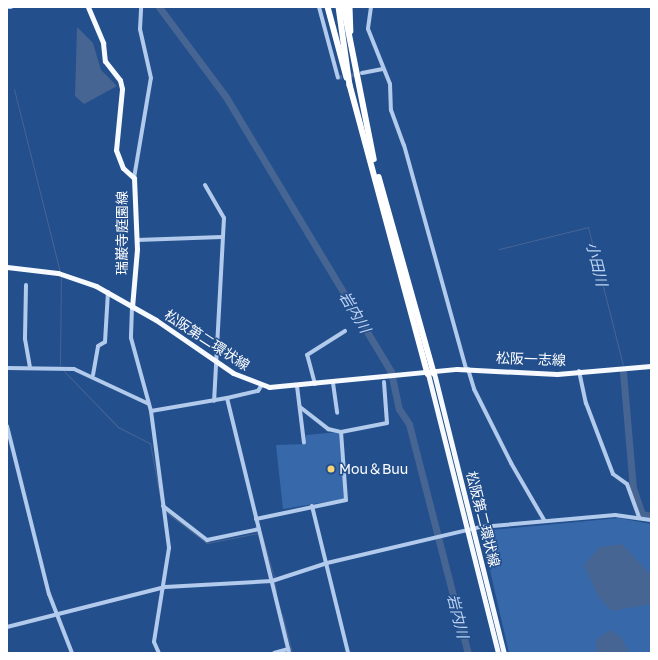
<!DOCTYPE html>
<meta charset="utf-8">
<style>
body{margin:0}
#map{position:relative;width:658px;height:660px;overflow:hidden;background:#234f8d;font-family:"Golos Text","Noto Sans JP",sans-serif}
div>[style]{position:absolute}
[style*='--x']{left:calc(var(--x)*1px);top:calc(var(--y)*1px);width:calc(var(--w)*1px);rotate:calc(var(--a)*1deg)}
.green>*{inset:0;background:#3768aa}
.water>*{inset:0;background:#476592}
.stream>*{height:1px;margin:-0.5px;padding:0 0.5px;transform-origin:0.5px;border-radius:0.5px;background:#476592}
.river>*{height:7px;margin:-3.5px;padding:0 3.5px;transform-origin:3.5px;border-radius:3.5px;background:#476592}
.minor-tunnel>*{height:4px;margin-top:-2px;transform-origin:0;background:repeating-linear-gradient(90deg,#44699e 0 4px,transparent 0 6px)}
.minor>*{height:4px;margin:-2px;padding:0 2px;transform-origin:2px;border-radius:2px;background:#b2caeb}
.major>*{height:5px;margin:-2.5px;padding:0 2.5px;transform-origin:2.5px;border-radius:2.5px;background:#f6f9fe}
.highway>*{height:5.5px;margin:-2.75px;padding:0 2.75px;transform-origin:2.75px;border-radius:2.75px;background:#fff}
.dots>*{width:11px;height:11px;translate:-50% -50%;box-sizing:border-box;border:2px solid #234f8d;border-radius:50%}
span{translate:-50% -50%;white-space:nowrap;text-align:center;line-height:1.15;-webkit-text-stroke:3px #234f8d;paint-order:stroke}
.street-label{font-size:14px;color:#fff}
.poi-label{font-size:14px;color:#fff}
.left{translate:0 -50%;text-align:left}
.water-label{font-size:15px;color:#bed4f2;font-style:italic}
.frame{position:absolute;inset:0;border:8px solid #fff;pointer-events:none}
</style>
<div id="map">
<div class="green">
<i style="clip-path:polygon(339px 432px,344px 499px,283px 509px,276px 445px,305px 444px,306px 435px)"></i>
<i style="clip-path:polygon(619px 518px,651px 524px,651px 653px,509px 653px,481px 531px)"></i>
</div>
<div class="water">
<i style="clip-path:polygon(77px 27px,93px 43px,101px 70px,117px 86px,84px 104px,75px 96px)"></i>
<i style="clip-path:polygon(622px 544px,651px 575px,651px 604px,611px 611px,598px 596px,584px 565px,600px 547px)"></i>
<i style="clip-path:polygon(610px 630px,622px 638px,629px 653px,596px 653px,596px 640px)"></i>
</div>
<div class="stream">
<i style="--x:14;--y:89;--w:189;--a:75.9"></i>
<i style="--x:499;--y:249;--w:92;--a:-13.9"></i>
<i style="--x:588;--y:227;--w:142;--a:75.8"></i>
<i style="--x:60;--y:365;--w:90;--a:-89.4"></i>
<i style="--x:64;--y:371;--w:78;--a:46"></i>
<i style="--x:118;--y:427;--w:36;--a:27"></i>
<i style="--x:150;--y:443;--w:66;--a:79.5"></i>
<i style="--x:166;--y:512;--w:51;--a:37.1"></i>
<i style="--x:207;--y:543;--w:52;--a:-11.1"></i>
<i style="--x:261;--y:532;--w:48;--a:74.2"></i>
<i style="--x:274;--y:581;--w:11;--a:80"></i>
<i style="--x:282;--y:614;--w:40;--a:75.6"></i>
</div>
<div class="river">
<i style="--x:159;--y:7;--w:112;--a:53.3"></i>
<i style="--x:226;--y:97;--w:321;--a:59"></i>
<i style="--x:391;--y:372;--w:38;--a:78"></i>
<i style="--x:399;--y:409;--w:18;--a:56"></i>
<i style="--x:409;--y:424;--w:236;--a:75.6"></i>
<i style="--x:623;--y:372;--w:116;--a:85.1"></i>
<i style="--x:633;--y:488;--w:28;--a:71"></i>
<i style="--x:642;--y:514;--w:9;--a:13"></i>
</div>
<div class="minor-tunnel">
<i style="--x:338;--y:78;--w:21;--a:-11"></i>
</div>
<div class="minor">
<i style="--x:7;--y:7;--w:4;--a:0"></i>
<i style="--x:319;--y:7;--w:73;--a:75"></i>
<i style="--x:371;--y:7;--w:22;--a:98"></i>
<i style="--x:368;--y:29;--w:59;--a:68.2"></i>
<i style="--x:390;--y:84;--w:26;--a:88"></i>
<i style="--x:391;--y:110;--w:37;--a:70"></i>
<i style="--x:404;--y:145;--w:232;--a:74.5"></i>
<i style="--x:362;--y:73;--w:21;--a:-11"></i>
<i style="--x:134;--y:178;--w:101;--a:-80.4"></i>
<i style="--x:151;--y:78;--w:50;--a:-102.7"></i>
<i style="--x:140;--y:29;--w:22;--a:-87"></i>
<i style="--x:205;--y:185;--w:38;--a:60"></i>
<i style="--x:224;--y:218;--w:183;--a:93.1"></i>
<i style="--x:137;--y:240;--w:85;--a:-2"></i>
<i style="--x:26;--y:285;--w:54;--a:91.1"></i>
<i style="--x:25;--y:339;--w:28;--a:80"></i>
<i style="--x:132;--y:307;--w:31;--a:92"></i>
<i style="--x:131;--y:338;--w:76;--a:74.7"></i>
<i style="--x:151;--y:411;--w:138;--a:82.5"></i>
<i style="--x:169;--y:548;--w:95;--a:99.1"></i>
<i style="--x:154;--y:642;--w:12;--a:66"></i>
<i style="--x:7;--y:368;--w:67;--a:0.9"></i>
<i style="--x:74;--y:369;--w:81;--a:25"></i>
<i style="--x:468;--y:369;--w:21;--a:73"></i>
<i style="--x:474;--y:389;--w:83;--a:63.4"></i>
<i style="--x:511;--y:463;--w:66;--a:59.9"></i>
<i style="--x:579;--y:371;--w:33;--a:78"></i>
<i style="--x:586;--y:403;--w:76;--a:69.2"></i>
<i style="--x:613;--y:474;--w:17;--a:36"></i>
<i style="--x:627;--y:484;--w:35;--a:70"></i>
<i style="--x:93;--y:375;--w:29;--a:-80"></i>
<i style="--x:98;--y:346;--w:8;--a:-30"></i>
<i style="--x:105;--y:342;--w:50;--a:-86.6"></i>
<i style="--x:333;--y:383;--w:30;--a:82"></i>
<i style="--x:315;--y:384;--w:30;--a:-105"></i>
<i style="--x:307;--y:355;--w:45;--a:-32.3"></i>
<i style="--x:297;--y:386;--w:57;--a:83"></i>
<i style="--x:227;--y:398;--w:262;--a:76.3"></i>
<i style="--x:300;--y:407;--w:36;--a:38"></i>
<i style="--x:328;--y:429;--w:13;--a:13"></i>
<i style="--x:151;--y:411;--w:77;--a:-9.7"></i>
<i style="--x:227;--y:398;--w:32;--a:-13"></i>
<i style="--x:258;--y:391;--w:6;--a:-59"></i>
<i style="--x:7;--y:426;--w:173;--a:76"></i>
<i style="--x:49;--y:594;--w:63;--a:68.7"></i>
<i style="--x:163;--y:506;--w:56;--a:37.7"></i>
<i style="--x:207;--y:540;--w:53;--a:-11.9"></i>
<i style="--x:312;--y:506;--w:151;--a:76.2"></i>
<i style="--x:256;--y:519;--w:92;--a:-11.9"></i>
<i style="--x:346;--y:500;--w:68;--a:-94.2"></i>
<i style="--x:341;--y:432;--w:47;--a:-11.1"></i>
<i style="--x:387;--y:423;--w:41;--a:-94.2"></i>
<i style="--x:7;--y:627;--w:163;--a:-14.2"></i>
<i style="--x:165;--y:587;--w:107;--a:-3.2"></i>
<i style="--x:272;--y:581;--w:58;--a:-18.1"></i>
<i style="--x:327;--y:563;--w:158;--a:-13.2"></i>
<i style="--x:481;--y:527;--w:135;--a:-5.1"></i>
<i style="--x:615;--y:515;--w:36;--a:8"></i>
<i style="--x:274;--y:653;--w:15;--a:-16"></i>
</div>
<div class="major">
<i style="--x:88;--y:7;--w:39;--a:67"></i>
<i style="--x:103;--y:43;--w:18;--a:84"></i>
<i style="--x:105;--y:61;--w:24;--a:52"></i>
<i style="--x:120;--y:80;--w:9;--a:77"></i>
<i style="--x:122;--y:89;--w:61;--a:95.6"></i>
<i style="--x:116;--y:150;--w:19;--a:69"></i>
<i style="--x:123;--y:168;--w:15;--a:42"></i>
<i style="--x:134;--y:178;--w:71;--a:87.6"></i>
<i style="--x:137;--y:249;--w:58;--a:94.9"></i>
<i style="--x:7;--y:267;--w:51;--a:6.7"></i>
<i style="--x:58;--y:273;--w:40;--a:18.9"></i>
<i style="--x:96;--y:286;--w:69;--a:29.5"></i>
<i style="--x:156;--y:320;--w:93;--a:34.5"></i>
<i style="--x:233;--y:373;--w:39;--a:21"></i>
<i style="--x:269;--y:387;--w:189;--a:-5.5"></i>
<i style="--x:457;--y:369;--w:100;--a:2.9"></i>
<i style="--x:557;--y:374;--w:94;--a:-4.9"></i>
<i style="--x:434;--y:373;--w:289;--a:76"></i>
<i style="--x:428;--y:374;--w:288;--a:75.9"></i>
</div>
<div class="highway">
<i style="--x:328;--y:7;--w:73;--a:75"></i>
<i style="--x:339;--y:7;--w:79;--a:82"></i>
<i style="--x:350;--y:85;--w:299;--a:74.9"></i>
<i style="--x:344;--y:7;--w:155;--a:78.8"></i>
<i style="--x:350;--y:7;--w:24;--a:88"></i>
<i style="--x:379;--y:177;--w:204;--a:74.3"></i>
</div>
<div class="dots">
<i style="left:331px;top:469px;background:#f6d475"></i>
</div>
<div class="street-label">
<span style="left:122px;top:233px;rotate:-90deg">瑞巌寺庭園線</span>
<span style="left:207px;top:340px;rotate:33deg">松阪第二環状線</span>
<span style="left:531px;top:359px;rotate:2deg">松阪一志線</span>
<span style="left:483px;top:519px;rotate:76deg">松阪第二環状線</span>
</div>
<div class="poi-label">
<span class="left" style="left:339px;top:469px">Mou＆Buu</span>
</div>
<div class="water-label">
<span style="left:597px;top:264px;rotate:76deg">小田川</span>
<span style="left:355px;top:312px;rotate:59deg">岩内川</span>
<span style="left:458px;top:616px;rotate:76deg">岩内川</span>
</div>
<div class="frame"></div>
</div>
